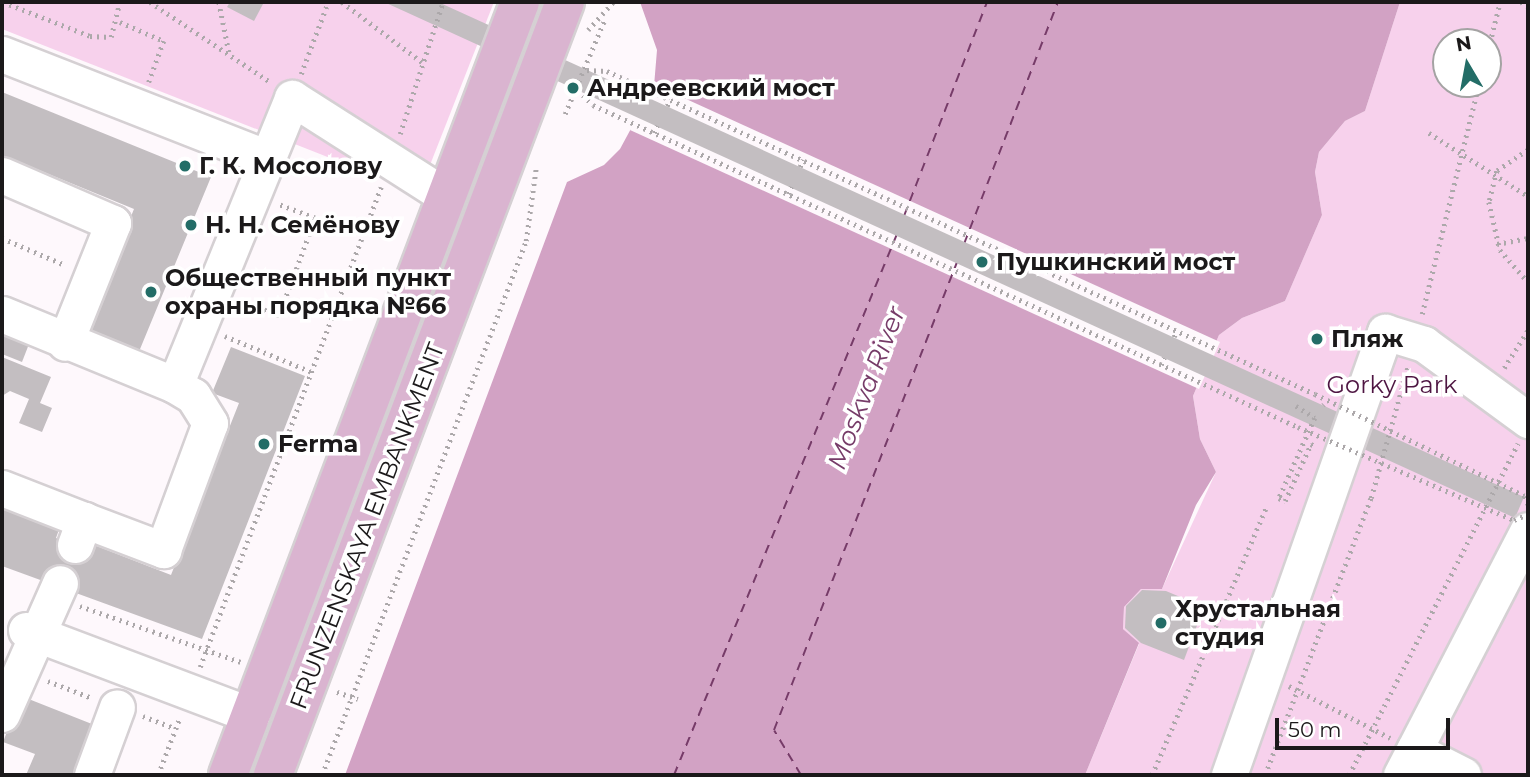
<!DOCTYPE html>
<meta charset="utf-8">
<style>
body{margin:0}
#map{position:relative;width:1530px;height:777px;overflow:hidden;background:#fef8fc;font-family:Montserrat,sans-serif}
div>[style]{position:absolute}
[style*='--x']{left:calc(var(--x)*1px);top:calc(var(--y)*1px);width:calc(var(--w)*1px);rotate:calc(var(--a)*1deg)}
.green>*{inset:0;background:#f7d1ec}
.water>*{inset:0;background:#d2a2c4}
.pier>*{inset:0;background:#fef8fc}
.ferry>*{height:2px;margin-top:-1px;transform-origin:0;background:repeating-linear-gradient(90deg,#763b68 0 9px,transparent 0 16px)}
.building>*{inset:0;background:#c3bec1}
.path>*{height:4.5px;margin-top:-2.25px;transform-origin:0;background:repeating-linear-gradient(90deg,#aca8aa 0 2px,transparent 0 7px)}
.roads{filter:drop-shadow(2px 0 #d5d0d3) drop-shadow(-2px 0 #d5d0d3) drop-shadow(0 2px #d5d0d3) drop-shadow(0 -2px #d5d0d3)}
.minor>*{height:35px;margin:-17.5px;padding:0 17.5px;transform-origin:17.5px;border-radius:17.5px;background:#fff}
.major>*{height:38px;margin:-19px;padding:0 19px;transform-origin:19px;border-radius:19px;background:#dab4d0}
.path-bridge>*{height:4.5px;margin-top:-2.25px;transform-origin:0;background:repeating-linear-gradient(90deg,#aca8aa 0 2px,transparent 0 7px)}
.dots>*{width:19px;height:19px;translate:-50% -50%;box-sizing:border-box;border:4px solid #fff;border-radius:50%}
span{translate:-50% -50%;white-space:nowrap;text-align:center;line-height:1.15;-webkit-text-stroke:7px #fff;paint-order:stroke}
.poi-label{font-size:24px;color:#1b191a;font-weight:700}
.left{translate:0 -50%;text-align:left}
.park-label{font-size:24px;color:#4e1542}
.street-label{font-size:24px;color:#1b191a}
.water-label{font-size:26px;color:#763b68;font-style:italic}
.frame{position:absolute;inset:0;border:4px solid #1b191a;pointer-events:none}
.north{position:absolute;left:1432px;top:28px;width:70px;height:70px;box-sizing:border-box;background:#fff;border:2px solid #a4a3a3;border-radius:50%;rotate:350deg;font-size:19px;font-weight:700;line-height:28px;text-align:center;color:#1b191a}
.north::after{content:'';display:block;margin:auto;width:24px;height:32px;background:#236d67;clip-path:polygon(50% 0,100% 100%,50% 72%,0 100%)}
.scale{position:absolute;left:1275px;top:718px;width:175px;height:32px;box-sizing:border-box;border:4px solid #1b191a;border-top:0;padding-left:9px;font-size:21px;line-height:24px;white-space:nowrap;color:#1b191a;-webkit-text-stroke:5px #fff;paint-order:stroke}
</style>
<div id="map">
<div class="green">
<i style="clip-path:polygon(2px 2px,494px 2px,419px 193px,2px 29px)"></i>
<i style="clip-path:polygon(evenodd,1400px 2px,1528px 2px,1528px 775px,1085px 775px,1139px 644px,1123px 629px,1124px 607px,1141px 589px,1162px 589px,1216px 472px,1200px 439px,1193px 396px,1219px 335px,1242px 318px,1285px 301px,1322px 215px,1315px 172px,1319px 152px,1345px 121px,1365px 111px,1400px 2px,1446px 42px,1488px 42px,1488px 84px,1446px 84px,1446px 42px)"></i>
</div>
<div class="water">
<i style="clip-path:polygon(640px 2px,1400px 2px,1365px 111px,1345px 121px,1319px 152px,1315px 172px,1322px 215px,1285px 301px,1242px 318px,1219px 335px,1193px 396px,1200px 439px,1216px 472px,1196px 505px,1162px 589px,1141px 589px,1124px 607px,1123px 629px,1139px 643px,1085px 775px,345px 775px,567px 182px,604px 165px,620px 149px,654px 86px,657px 50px)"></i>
</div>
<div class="pier">
<i style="clip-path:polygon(651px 83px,1220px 342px,1199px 389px,630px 130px)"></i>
</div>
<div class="ferry">
<i style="--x:904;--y:216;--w:230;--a:-68.8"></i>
<i style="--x:964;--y:244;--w:260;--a:-68.8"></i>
<i style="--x:674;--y:775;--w:585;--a:-67.6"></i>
<i style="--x:801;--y:775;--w:52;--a:-121"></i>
<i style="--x:774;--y:730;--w:503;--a:-68.64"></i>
</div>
<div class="building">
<i style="clip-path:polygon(230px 2px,257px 2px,263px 4px,254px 21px,227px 7px)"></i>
<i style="clip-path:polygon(384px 2px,438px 2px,1524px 497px,1515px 518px)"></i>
<i style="clip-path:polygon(2px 92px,211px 177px,138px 354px,84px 332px,134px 209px,2px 155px)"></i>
<i style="clip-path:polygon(2px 333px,29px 344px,22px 362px,2px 354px)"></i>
<i style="clip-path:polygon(231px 347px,305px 376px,202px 639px,2px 566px,2px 500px,61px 524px,56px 538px,87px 550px,89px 543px,171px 575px,239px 403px,212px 393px)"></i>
<i style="clip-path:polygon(2px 357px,51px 377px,40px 403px,52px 408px,42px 432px,19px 423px,29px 399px,10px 391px,2px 396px)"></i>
<i style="clip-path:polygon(1142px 590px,1166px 591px,1204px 607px,1184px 660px,1141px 643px,1125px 628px,1126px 606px)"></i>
<i style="clip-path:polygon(21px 696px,97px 726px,78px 775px,26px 775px,35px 754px,3px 742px)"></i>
</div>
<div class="path">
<i style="--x:3;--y:2;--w:93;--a:21.3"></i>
<i style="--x:90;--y:36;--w:21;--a:3"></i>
<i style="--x:111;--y:37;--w:36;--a:-76"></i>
<i style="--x:150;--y:2;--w:146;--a:33.6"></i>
<i style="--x:219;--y:2;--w:51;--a:78.7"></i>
<i style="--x:342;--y:2;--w:100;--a:36.9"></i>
<i style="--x:1521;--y:2;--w:8;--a:30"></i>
<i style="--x:120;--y:22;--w:48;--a:23.4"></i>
<i style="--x:164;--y:41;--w:44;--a:110.1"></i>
<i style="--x:588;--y:30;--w:38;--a:-48"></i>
<i style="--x:1488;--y:50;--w:49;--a:-76"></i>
<i style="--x:301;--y:74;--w:77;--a:-69.4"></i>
<i style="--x:667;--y:106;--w:7;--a:-63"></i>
<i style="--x:565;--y:114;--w:101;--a:-67.2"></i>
<i style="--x:654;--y:133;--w:8;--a:-67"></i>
<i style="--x:1429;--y:133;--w:117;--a:32.5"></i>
<i style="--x:400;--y:134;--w:139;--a:-72"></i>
<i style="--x:1528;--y:150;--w:37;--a:146"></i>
<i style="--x:1497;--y:171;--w:32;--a:104"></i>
<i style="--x:1489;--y:202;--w:49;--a:77.1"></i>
<i style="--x:1500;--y:250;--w:43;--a:48.8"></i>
<i style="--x:800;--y:167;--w:8;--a:-67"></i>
<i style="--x:788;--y:194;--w:8;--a:-67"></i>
<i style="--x:2;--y:238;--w:69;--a:23.2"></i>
<i style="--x:1497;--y:244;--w:32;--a:-11"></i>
<i style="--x:238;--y:300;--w:44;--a:20.1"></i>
<i style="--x:279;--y:315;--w:103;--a:-69.6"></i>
<i style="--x:315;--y:218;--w:40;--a:-159.8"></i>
<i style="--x:1422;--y:314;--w:237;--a:-76.1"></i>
<i style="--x:225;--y:336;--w:94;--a:22.5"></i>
<i style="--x:1174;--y:337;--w:6;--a:-72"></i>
<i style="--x:1161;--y:365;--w:8;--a:-67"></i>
<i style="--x:1504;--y:368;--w:45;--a:-57.7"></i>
<i style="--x:1323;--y:405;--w:1;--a:-45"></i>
<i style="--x:1296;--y:406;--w:22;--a:32"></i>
<i style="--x:1315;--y:418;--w:88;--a:114.2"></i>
<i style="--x:1279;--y:498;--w:7;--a:27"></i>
<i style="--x:1285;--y:501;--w:63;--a:-65.5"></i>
<i style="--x:1311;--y:444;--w:4;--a:27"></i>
<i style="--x:80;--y:606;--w:170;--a:19.2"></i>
<i style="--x:200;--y:667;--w:513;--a:-69.34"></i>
<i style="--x:48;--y:681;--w:47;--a:21.1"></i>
<i style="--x:1289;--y:686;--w:114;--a:27.2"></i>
<i style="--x:337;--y:692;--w:22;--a:18"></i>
<i style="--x:143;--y:716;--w:34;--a:21"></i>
<i style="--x:158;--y:775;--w:62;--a:-69.2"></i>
<i style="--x:322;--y:775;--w:572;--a:-69.09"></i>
<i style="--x:526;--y:241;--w:74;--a:-82.2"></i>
<i style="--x:1152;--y:775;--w:290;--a:-66.9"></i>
<i style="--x:1265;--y:775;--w:297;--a:-69.1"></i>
<i style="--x:1371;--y:498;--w:137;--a:-74.3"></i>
<i style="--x:1349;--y:775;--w:372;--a:-63"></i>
</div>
<div class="roads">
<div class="minor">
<i style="--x:2;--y:54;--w:282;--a:21.4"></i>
<i style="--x:2;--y:175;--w:121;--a:23.4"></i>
<i style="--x:113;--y:223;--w:129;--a:111.8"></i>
<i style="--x:2;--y:314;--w:187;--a:22.3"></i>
<i style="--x:175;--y:385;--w:310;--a:-67.8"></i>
<i style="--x:292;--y:98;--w:183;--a:32.5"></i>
<i style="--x:2;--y:488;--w:88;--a:21.3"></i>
<i style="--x:75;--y:545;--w:27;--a:-70"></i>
<i style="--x:84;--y:520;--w:85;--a:20.8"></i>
<i style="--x:163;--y:550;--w:135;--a:-69.7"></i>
<i style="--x:210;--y:423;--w:32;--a:-122"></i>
<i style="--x:193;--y:396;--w:21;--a:-149"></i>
<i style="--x:26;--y:630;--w:241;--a:20.7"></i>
<i style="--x:2;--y:714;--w:143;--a:-66.1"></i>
<i style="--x:1414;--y:750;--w:55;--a:27"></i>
<i style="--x:92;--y:775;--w:72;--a:-69.8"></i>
<i style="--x:1229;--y:775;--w:470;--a:-70.6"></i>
<i style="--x:1385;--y:332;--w:41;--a:17.1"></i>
<i style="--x:1424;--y:344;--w:129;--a:36.2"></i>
<i style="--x:1401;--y:775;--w:276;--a:-62.6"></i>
</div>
<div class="major">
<i style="--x:228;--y:775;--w:826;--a:-69.31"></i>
<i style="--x:273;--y:775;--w:826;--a:-69.31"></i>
</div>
</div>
<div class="path-bridge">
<i style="--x:587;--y:70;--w:20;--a:3"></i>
<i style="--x:607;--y:71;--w:778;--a:24.52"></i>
<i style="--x:1315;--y:394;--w:233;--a:25.9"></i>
<i style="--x:1525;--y:496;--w:9;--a:69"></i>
<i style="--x:578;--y:90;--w:21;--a:45"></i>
<i style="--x:593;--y:105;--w:775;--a:24.55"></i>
<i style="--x:1298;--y:427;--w:235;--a:23.3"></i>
<i style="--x:1514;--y:520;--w:15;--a:-23"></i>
</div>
<div class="dots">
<i style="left:573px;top:88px;background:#236d67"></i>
<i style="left:185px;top:166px;background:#236d67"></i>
<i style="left:191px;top:225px;background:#236d67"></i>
<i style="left:982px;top:262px;background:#236d67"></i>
<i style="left:151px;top:292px;background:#236d67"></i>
<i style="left:1317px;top:339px;background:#236d67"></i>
<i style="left:264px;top:444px;background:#236d67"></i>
<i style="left:1161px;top:623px;background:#236d67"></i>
</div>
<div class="poi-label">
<span class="left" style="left:587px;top:88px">Андреевский мост</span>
<span class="left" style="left:199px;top:166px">Г. К. Мосолову</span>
<span class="left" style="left:205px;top:225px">Н. Н. Семёнову</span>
<span class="left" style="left:996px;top:262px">Пушкинский мост</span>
<span class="left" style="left:165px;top:292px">Общественный пункт<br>охраны порядка №66</span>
<span class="left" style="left:1331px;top:339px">Пляж</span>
<span class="left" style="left:278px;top:444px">Ferma</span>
<span class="left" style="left:1175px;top:623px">Хрустальная<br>студия</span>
</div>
<div class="park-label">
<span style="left:1392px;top:385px">Gorky Park</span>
</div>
<div class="street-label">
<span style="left:367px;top:526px;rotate:-69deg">FRUNZENSKAYA EMBANKMENT</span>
</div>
<div class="water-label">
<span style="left:867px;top:388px;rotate:-69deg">Moskva River</span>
</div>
<div class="frame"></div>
<div class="north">N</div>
<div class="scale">50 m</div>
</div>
